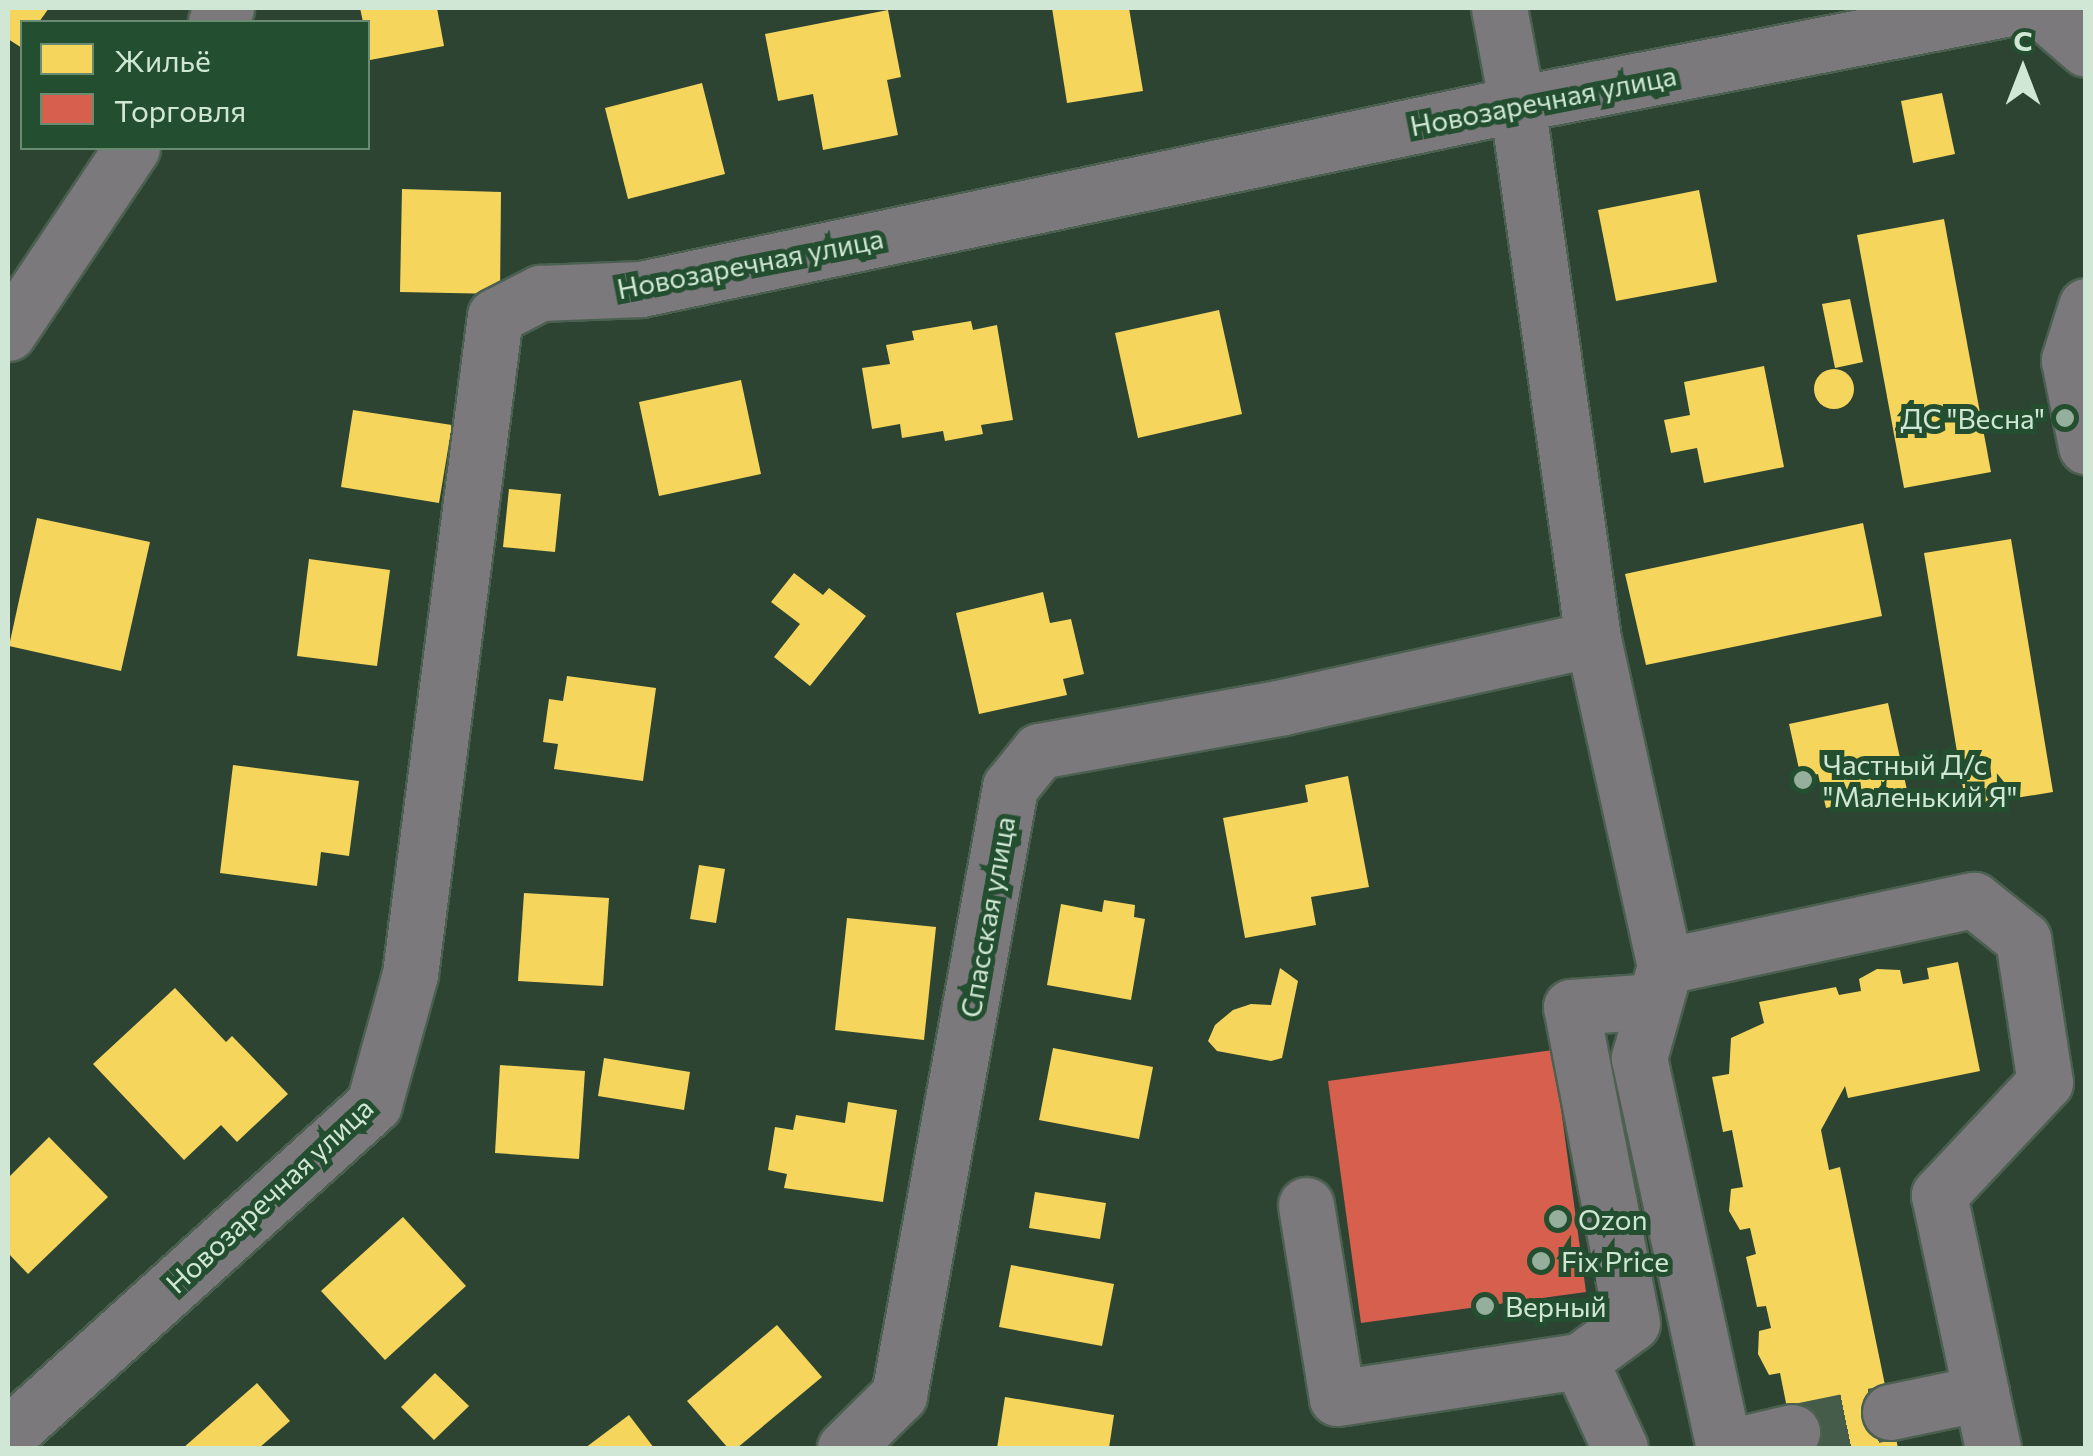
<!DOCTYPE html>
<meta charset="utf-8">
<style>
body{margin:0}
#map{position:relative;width:2093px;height:1456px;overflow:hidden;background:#2d4433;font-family:Commissioner,sans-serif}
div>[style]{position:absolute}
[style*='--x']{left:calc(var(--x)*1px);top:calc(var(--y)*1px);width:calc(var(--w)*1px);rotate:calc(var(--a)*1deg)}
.homes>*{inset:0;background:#f6d55c}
.round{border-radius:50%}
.shops>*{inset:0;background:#d6604d}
.minor-tunnel>*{height:55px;margin-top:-27.5px;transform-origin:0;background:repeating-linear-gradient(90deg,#455c4b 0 55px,transparent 0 83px)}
.roads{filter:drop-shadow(2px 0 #4c6051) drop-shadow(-2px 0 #4c6051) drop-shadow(0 2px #4c6051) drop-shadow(0 -2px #4c6051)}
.minor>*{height:55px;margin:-27.5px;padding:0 27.5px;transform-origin:27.5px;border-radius:27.5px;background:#7c797d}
.dots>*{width:28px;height:28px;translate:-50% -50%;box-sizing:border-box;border:5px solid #234e2f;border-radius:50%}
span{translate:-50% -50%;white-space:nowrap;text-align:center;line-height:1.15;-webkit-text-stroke:10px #234e2f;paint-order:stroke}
.street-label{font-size:28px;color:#cfe7d4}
.poi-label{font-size:28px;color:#cfe7d4}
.right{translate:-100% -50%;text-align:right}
.left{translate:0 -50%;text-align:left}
.frame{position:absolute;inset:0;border:10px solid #cfe7d4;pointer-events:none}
.legend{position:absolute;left:20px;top:20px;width:350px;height:130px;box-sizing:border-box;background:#234e2f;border:2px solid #688b71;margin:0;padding:12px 18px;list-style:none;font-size:30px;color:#cfe7d4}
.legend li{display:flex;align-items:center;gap:20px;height:50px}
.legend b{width:50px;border:2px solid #688b71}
.north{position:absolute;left:1973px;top:20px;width:100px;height:100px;-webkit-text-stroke:8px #234e2f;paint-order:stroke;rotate:0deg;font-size:28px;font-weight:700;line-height:40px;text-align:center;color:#cfe7d4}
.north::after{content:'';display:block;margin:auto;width:35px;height:45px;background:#cfe7d4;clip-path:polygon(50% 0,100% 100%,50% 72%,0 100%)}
</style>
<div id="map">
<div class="homes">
<i style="clip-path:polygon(8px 8px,49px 8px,39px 22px,22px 22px,22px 48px,8px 39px)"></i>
<i style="clip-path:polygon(360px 8px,437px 8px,444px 46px,370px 60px,368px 22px,363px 22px)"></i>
<i style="clip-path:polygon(1052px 8px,1129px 8px,1143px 91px,1067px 103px)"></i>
<i style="clip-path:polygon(888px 10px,901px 77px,887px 80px,898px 135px,823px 150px,813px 94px,778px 101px,765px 34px)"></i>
<i style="clip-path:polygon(702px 83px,725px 174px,628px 199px,605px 108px)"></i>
<i style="clip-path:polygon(1942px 93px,1955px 154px,1913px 163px,1901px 101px)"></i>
<i style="clip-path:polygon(402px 189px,501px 192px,500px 294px,400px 292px)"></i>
<i style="clip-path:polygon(1699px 190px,1717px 282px,1616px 301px,1598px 210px)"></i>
<i style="clip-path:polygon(1944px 219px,1991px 472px,1904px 488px,1857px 235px)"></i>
<i style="clip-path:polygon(1850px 299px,1863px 362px,1835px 368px,1822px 304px)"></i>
<i style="clip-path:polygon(1219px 310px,1242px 414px,1138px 438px,1115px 333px)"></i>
<i style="clip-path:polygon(971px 321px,973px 330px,997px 325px,1013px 420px,981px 425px,983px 434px,945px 441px,943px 431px,902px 438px,900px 424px,872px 429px,862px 368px,890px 364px,886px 345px,914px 340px,912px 331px)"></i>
<i style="clip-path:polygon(1764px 366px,1784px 467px,1704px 483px,1697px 448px,1671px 453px,1664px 420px,1690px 415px,1684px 382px)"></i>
<i class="round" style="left:1814px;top:369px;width:40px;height:40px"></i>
<i style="clip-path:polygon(741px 380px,761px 474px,659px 496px,639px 402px)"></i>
<i style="clip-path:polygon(353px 410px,452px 425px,439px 503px,341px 487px)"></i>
<i style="clip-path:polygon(509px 489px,561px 494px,555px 552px,503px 547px)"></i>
<i style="clip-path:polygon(37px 518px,150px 542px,121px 671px,9px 646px)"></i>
<i style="clip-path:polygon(1863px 523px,1882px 616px,1646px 665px,1625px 574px)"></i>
<i style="clip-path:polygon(2011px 539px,2053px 792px,1966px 806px,1924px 553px)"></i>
<i style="clip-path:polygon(309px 559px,390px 570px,377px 666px,297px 656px)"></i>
<i style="clip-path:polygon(794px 573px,823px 595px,829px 588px,866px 616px,810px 686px,774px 657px,800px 624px,771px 602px)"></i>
<i style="clip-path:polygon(1043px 592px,1050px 623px,1071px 619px,1084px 674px,1063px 679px,1067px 695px,979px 714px,956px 613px)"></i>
<i style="clip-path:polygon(567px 676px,656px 688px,643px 781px,554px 769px,558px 744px,543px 742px,549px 699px,563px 701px)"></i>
<i style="clip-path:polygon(1888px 703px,1907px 790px,1826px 808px,1818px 774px,1801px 778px,1789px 724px)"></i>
<i style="clip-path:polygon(233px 765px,359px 781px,349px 856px,321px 852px,317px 886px,220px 873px)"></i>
<i style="clip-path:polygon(1348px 776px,1369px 887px,1311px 897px,1316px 925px,1245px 938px,1223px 818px,1308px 802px,1305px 785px)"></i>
<i style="clip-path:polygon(699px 865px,725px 869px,716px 923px,690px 919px)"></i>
<i style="clip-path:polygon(524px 893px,609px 898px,603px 986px,518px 981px)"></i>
<i style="clip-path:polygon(1104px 900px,1135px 905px,1134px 917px,1145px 919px,1131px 1000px,1047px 985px,1061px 904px,1102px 912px)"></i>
<i style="clip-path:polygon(847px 918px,936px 927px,924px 1040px,835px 1030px)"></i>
<i style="clip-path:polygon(1958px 962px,1980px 1071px,1848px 1098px,1845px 1086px,1821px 1130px,1829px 1170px,1840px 1167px,1898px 1448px,1795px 1448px,1780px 1373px,1769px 1375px,1758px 1354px,1759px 1331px,1771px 1328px,1766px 1306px,1757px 1307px,1746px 1257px,1756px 1254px,1750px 1228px,1740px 1230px,1729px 1211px,1731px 1189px,1743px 1187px,1732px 1130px,1723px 1132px,1712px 1077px,1729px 1074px,1731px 1038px,1764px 1023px,1759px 1002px,1836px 987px,1839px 995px,1861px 991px,1859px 979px,1877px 969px,1900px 970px,1903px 984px,1929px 979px,1927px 968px)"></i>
<i style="clip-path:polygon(1280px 968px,1298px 981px,1282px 1058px,1271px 1061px,1217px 1051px,1208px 1041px,1215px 1025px,1233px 1010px,1251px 1004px,1271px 1005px)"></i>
<i style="clip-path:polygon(175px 988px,226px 1042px,232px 1036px,288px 1094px,237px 1142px,221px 1125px,184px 1160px,93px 1064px)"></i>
<i style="clip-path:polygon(1053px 1048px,1153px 1067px,1139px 1139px,1039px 1120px)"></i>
<i style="clip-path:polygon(604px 1058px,690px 1072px,684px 1110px,598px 1096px)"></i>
<i style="clip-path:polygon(500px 1065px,585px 1071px,579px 1159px,495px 1153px)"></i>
<i style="clip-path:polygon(848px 1102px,897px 1110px,883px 1202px,784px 1188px,787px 1174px,768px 1170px,775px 1127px,793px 1130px,796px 1115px,845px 1123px)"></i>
<i style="clip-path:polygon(49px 1137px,108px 1197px,28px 1274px,8px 1253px,8px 1178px)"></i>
<i style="clip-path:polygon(1035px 1192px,1106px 1203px,1100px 1239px,1029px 1228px)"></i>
<i style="clip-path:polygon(403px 1217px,466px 1286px,385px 1360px,321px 1291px)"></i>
<i style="clip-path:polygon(1011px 1265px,1114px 1284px,1102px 1346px,999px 1327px)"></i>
<i style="clip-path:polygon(777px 1325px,822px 1377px,737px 1448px,728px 1448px,687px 1401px)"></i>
<i style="clip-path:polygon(435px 1373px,469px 1406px,434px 1440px,401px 1407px)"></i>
<i style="clip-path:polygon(257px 1383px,290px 1421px,259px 1448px,183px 1448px)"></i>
<i style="clip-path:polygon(1005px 1397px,1114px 1415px,1109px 1448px,997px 1448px)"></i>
<i style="clip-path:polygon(629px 1415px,654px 1448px,585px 1448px)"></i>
</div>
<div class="shops">
<i style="clip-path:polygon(1553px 1050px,1586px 1292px,1361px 1323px,1328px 1081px)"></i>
</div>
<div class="minor-tunnel">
<i style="--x:1792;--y:1432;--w:100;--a:-11.5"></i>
</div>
<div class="roads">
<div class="minor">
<i style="--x:1499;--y:8;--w:98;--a:79.4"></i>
<i style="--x:1517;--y:104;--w:540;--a:81.91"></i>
<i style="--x:1593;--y:639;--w:335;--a:77.6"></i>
<i style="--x:1665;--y:966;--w:96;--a:105.8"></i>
<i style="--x:1639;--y:1058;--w:399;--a:77.7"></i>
<i style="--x:2039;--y:8;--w:62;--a:41.1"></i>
<i style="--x:216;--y:22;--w:17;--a:-54"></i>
<i style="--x:2086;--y:306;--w:57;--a:107.5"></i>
<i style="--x:2069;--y:360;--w:88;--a:78.8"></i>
<i style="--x:8;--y:333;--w:223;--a:-56.2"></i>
<i style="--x:1665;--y:966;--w:316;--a:-12.1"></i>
<i style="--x:1974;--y:900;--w:63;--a:38.5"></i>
<i style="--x:2023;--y:939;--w:145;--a:81.3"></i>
<i style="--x:2045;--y:1082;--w:155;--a:133.2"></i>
<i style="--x:1939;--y:1195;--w:202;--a:78"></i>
<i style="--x:1306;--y:1205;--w:195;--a:80.9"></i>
<i style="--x:1337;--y:1398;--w:246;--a:-8.7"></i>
<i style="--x:1580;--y:1361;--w:96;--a:65.3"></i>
<i style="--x:1580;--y:1361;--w:64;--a:-36.2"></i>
<i style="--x:1632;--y:1323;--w:322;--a:-100.9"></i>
<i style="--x:1571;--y:1007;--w:84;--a:-4.1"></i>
<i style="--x:1890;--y:1412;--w:93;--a:-11.8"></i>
<i style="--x:1981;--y:1393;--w:56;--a:77.7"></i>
<i style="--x:8;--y:1435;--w:493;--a:-42.1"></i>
<i style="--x:374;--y:1104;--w:135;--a:-74.5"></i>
<i style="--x:410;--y:974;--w:663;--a:-82.64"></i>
<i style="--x:495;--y:316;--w:51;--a:-27.1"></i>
<i style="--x:540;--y:293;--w:101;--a:-2.3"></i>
<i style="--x:641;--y:289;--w:895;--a:-11.92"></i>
<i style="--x:1517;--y:104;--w:502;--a:-11.02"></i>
<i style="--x:845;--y:1448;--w:76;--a:-44.5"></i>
<i style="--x:899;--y:1395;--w:618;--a:-79.65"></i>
<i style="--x:1010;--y:787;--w:46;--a:-51.1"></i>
<i style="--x:1039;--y:751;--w:248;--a:-10.2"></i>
<i style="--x:1283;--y:707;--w:317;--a:-12.4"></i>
<i style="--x:1724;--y:1448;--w:70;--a:-13.2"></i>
</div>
</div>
<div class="dots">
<i style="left:2065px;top:418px;background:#96ae9c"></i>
<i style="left:1803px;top:780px;background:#96ae9c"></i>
<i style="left:1558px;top:1219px;background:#96ae9c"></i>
<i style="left:1541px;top:1261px;background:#96ae9c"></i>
<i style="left:1485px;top:1306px;background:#96ae9c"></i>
</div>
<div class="street-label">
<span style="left:1543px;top:100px;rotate:-11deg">Новозаречная улица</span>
<span style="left:750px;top:263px;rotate:-11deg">Новозаречная улица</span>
<span style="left:987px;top:917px;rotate:-80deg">Спасская улица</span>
<span style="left:269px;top:1195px;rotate:-43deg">Новозаречная улица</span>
</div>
<div class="poi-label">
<span class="right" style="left:2045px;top:418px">ДС "Весна"</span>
<span class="left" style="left:1823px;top:780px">Частный Д/с<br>"Маленький Я"</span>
<span class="left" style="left:1578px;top:1219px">Ozon</span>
<span class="left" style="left:1561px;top:1261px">Fix Price</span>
<span class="left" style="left:1505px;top:1306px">Верный</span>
</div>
<div class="frame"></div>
<ul class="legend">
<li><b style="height:28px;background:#f6d55c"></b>Жильё</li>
<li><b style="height:28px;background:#d6604d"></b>Торговля</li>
</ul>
<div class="north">С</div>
</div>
